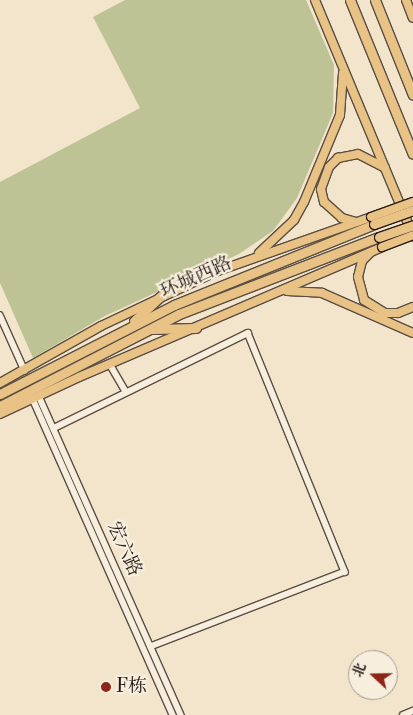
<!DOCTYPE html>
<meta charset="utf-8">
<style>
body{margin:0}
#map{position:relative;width:413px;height:715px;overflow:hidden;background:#f2e5cb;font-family:"IM FELL Double Pica","Noto Serif SC",serif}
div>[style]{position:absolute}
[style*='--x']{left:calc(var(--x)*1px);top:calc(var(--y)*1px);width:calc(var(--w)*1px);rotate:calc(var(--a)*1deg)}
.green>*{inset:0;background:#bec395}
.roads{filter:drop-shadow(1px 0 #5a4e44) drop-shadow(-1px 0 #5a4e44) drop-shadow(0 1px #5a4e44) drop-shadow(0 -1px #5a4e44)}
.minor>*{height:5.5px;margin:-2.75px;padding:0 2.75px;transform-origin:2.75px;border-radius:2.75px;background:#f7eedd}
.major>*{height:8px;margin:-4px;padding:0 4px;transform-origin:4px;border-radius:4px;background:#e9c286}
.highway>*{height:9px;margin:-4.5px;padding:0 4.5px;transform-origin:4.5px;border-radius:4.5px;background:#e9c286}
.bridges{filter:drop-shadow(1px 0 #271b17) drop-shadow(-1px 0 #271b17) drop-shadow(0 1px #271b17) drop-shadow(0 -1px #271b17)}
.major-bridge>*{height:8px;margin:-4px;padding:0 4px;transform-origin:4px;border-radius:4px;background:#e9c286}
.highway-bridge>*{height:9px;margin:-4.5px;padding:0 4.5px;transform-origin:4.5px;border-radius:4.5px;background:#e9c286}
.dots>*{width:14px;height:14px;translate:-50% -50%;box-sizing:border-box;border:2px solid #f7eedd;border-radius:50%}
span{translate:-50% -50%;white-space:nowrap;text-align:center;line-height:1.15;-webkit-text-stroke:4.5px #f7eedd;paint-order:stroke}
.street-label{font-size:19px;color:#271b17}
.poi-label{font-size:19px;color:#271b17}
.left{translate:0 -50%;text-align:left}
.north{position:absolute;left:348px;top:650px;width:50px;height:50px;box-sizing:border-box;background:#f7eedd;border:1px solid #a49a8e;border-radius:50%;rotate:291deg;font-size:14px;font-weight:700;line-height:20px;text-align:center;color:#271b17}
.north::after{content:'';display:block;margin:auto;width:18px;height:22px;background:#8f2418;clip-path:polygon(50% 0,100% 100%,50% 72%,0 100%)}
</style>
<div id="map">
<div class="green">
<i style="clip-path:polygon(125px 0,306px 0,334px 65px,333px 113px,297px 198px,273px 231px,239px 254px,103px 317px,33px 358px,0 283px,0 182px,140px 108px,93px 17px)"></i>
</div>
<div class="roads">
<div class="minor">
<i style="--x:0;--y:315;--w:61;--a:65.9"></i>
<i style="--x:110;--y:364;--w:30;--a:60"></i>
<i style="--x:39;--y:396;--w:349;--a:66"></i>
<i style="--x:33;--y:399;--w:346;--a:66.1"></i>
<i style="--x:54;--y:428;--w:216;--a:-26.1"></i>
<i style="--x:248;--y:333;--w:258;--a:67.9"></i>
<i style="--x:345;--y:572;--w:208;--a:158.9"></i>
<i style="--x:403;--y:715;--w:11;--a:-22"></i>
</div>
<div class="major">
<i style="--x:315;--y:0;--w:256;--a:67.4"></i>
<i style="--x:406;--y:0;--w:19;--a:69"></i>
<i style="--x:356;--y:222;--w:15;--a:-164"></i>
<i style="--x:342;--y:218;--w:24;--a:-138"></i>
<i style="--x:324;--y:202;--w:13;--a:-103"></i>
<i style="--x:321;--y:189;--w:23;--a:-70"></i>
<i style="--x:329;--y:167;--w:13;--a:-45"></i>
<i style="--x:338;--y:158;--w:20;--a:-11"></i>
<i style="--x:358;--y:154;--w:30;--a:27"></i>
<i style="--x:371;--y:252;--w:13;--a:135"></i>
<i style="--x:362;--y:261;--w:16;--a:104"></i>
<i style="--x:358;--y:277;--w:24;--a:75"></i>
<i style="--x:364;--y:300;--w:25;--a:32"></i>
<i style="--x:385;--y:313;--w:13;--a:0"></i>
<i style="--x:398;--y:313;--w:16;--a:-22"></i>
<i style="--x:259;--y:253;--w:48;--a:-43.3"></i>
<i style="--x:294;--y:220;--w:21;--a:-61"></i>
<i style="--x:304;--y:202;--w:94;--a:-67.5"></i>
<i style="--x:340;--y:115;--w:42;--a:-85.9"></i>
<i style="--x:287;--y:291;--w:35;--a:3"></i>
<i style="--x:322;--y:293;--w:99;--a:23.7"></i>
<i style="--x:0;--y:383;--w:116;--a:-29.4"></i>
<i style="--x:101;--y:326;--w:126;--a:-25.3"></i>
<i style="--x:215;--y:272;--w:165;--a:-19.4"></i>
<i style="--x:0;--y:414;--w:87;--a:-25.1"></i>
<i style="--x:79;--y:377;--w:330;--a:-23.2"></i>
</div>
<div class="highway">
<i style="--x:350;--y:0;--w:166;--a:67.8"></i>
<i style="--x:375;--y:0;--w:102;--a:68.2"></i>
<i style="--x:134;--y:321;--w:37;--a:-43"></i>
<i style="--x:152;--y:329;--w:44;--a:-1.3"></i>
<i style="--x:0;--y:394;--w:195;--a:-27.1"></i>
<i style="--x:174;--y:305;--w:216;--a:-22"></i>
<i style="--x:0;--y:406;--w:201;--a:-27.2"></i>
<i style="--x:179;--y:314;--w:214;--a:-21.1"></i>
</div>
</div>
<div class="bridges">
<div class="major-bridge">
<i style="--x:371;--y:217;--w:45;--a:-19.7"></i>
<i style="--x:382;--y:247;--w:33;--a:-21"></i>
</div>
<div class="highway-bridge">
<i style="--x:374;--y:224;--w:41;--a:-19.7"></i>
<i style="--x:379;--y:237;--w:36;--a:-19"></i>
</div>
</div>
<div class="dots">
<i style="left:106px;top:687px;background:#8f2418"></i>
</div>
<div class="street-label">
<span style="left:196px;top:278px;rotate:-24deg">环城西路</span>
<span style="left:124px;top:549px;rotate:66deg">宏六路</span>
</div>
<div class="poi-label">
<span class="left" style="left:116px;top:687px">F栋</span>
</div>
<div class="north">北</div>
</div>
